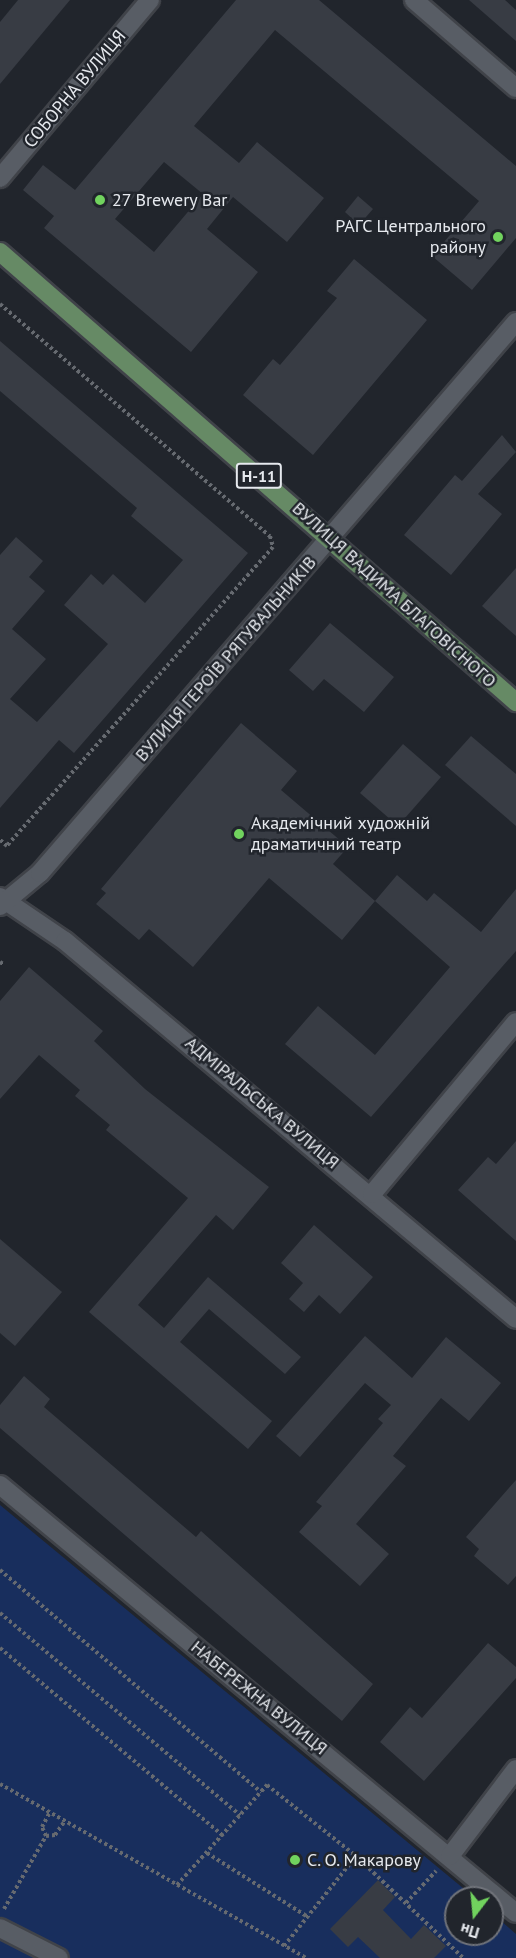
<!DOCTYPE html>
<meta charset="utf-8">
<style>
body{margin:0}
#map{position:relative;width:516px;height:1958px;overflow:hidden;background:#21252c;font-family:"PT Sans",sans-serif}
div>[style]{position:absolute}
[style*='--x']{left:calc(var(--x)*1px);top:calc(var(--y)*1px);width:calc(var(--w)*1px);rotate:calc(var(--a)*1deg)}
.green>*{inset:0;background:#182e5d}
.building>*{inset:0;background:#383c44}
.path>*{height:4px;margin-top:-2px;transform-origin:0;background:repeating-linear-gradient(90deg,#666a70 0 3px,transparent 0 6px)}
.roads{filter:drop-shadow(2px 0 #404349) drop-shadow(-2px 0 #404349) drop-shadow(0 2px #404349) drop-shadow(0 -2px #404349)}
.minor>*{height:18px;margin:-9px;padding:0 9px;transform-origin:9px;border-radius:9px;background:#585d65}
.major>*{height:18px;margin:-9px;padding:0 9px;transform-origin:9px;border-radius:9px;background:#668a65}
.dots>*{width:16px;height:16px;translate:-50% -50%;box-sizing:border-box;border:3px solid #21252c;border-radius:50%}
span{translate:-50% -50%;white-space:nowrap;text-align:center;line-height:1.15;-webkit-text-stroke:5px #21252c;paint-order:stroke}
.shield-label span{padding:2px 4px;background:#21252c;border:2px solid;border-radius:4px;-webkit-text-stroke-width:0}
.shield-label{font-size:16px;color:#e6e9ee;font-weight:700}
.street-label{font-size:18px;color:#e6e9ee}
.poi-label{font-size:18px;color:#e6e9ee}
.left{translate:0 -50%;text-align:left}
.right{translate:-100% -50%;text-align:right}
.north{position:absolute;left:444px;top:1886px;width:60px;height:60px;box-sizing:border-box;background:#21252c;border:2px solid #70737a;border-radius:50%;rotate:196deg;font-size:16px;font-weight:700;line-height:24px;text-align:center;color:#e6e9ee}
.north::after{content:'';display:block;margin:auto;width:21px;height:27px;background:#71d35e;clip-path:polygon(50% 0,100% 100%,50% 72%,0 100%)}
</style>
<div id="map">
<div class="green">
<i style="clip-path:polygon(0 1505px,475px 1898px,456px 1898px,456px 1934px,492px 1934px,492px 1913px,516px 1934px,516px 1958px,0 1958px)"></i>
</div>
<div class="building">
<i style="clip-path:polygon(18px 0,70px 0,0 84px,0 22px)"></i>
<i style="clip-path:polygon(evenodd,236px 0,319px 0,516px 166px,516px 238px,472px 290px,432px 256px,479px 201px,275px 30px,194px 126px,239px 163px,257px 142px,324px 198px,287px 242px,233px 197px,207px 229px,258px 272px,191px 352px,44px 228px,54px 216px,23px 190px,43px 165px,75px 190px,236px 0,164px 162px,203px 194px,154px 252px,115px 219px,164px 162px)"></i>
<i style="clip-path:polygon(469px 0,505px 0,516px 10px,516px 41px)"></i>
<i style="clip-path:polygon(358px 196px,373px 209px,359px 225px,345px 212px)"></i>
<i style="clip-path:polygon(354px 259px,427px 320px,313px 455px,243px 395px,273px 359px,280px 365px,337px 298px,327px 291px)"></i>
<i style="clip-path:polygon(0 341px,248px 553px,74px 753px,59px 740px,0 808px,0 555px,16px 537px,43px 561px,29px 577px,45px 591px,12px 629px,46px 659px,10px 699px,37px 722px,108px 644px,64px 605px,91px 574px,103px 585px,113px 574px,145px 603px,183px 560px,131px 516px,137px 508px,0 391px)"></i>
<i style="clip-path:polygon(502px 435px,516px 452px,478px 494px,502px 514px,451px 575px,404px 535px,455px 475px,462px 481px)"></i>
<i style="clip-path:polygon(516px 568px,516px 636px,482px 606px)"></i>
<i style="clip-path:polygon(330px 623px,394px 677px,364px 712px,324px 679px,313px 691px,289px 670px)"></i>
<i style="clip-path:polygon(241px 723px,297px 771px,281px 790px,348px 847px,333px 864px,375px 901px,342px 940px,269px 878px,193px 967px,149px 929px,139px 940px,96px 904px,106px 893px,101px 889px)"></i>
<i style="clip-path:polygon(471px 736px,516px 774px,516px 826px,445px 765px)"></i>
<i style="clip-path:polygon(403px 744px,441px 777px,398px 826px,360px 793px)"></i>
<i style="clip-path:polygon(397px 875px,427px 901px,434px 893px,481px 932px,516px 889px,516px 951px,371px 1117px,285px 1044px,318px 1006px,375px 1055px,450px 967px,375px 901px)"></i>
<i style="clip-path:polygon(29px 967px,103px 1031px,94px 1041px,145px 1089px,269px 1187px,233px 1230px,216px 1215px,138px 1305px,164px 1328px,208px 1277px,301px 1357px,285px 1374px,209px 1309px,180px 1342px,272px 1421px,248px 1449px,89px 1312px,188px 1198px,106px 1130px,110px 1125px,75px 1096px,80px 1090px,39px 1055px,0 1099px,0 1001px)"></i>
<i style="clip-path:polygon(516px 1141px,516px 1241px,458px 1190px,488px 1157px,496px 1164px)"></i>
<i style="clip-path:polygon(314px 1225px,373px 1277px,340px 1314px,319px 1295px,304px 1312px,289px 1299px,303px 1283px,281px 1263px)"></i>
<i style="clip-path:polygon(0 1239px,62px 1292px,15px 1346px,0 1333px)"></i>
<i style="clip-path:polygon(365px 1336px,412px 1378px,446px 1337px,501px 1383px,469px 1421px,441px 1398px,393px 1456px,406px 1466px,356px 1524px,389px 1554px,360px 1586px,299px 1532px,322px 1506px,316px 1502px,383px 1423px,378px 1419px,391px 1405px,365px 1383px,300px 1457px,276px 1436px)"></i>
<i style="clip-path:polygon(24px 1376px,50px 1399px,44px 1407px,196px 1537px,201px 1531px,373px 1684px,342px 1721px,0 1428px,0 1405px)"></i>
<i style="clip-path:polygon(516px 1480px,516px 1576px,508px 1585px,474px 1556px,479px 1549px,466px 1537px)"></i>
<i style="clip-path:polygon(488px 1643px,516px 1667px,516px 1678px,424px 1781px,380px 1742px,410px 1707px,422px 1718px)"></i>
<i style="clip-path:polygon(378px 1880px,395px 1897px,383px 1910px,411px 1939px,424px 1925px,446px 1946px,434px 1958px,380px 1958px,358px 1937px,348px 1947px,330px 1929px)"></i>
</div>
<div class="path">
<i style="--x:0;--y:304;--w:356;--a:40.7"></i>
<i style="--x:270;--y:536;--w:11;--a:75"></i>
<i style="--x:273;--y:547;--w:400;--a:131.7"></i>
<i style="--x:7;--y:846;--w:9;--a:-139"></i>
<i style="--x:0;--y:962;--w:4;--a:34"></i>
<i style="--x:0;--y:1570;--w:343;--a:40.4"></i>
<i style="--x:0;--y:1613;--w:314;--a:40.1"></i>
<i style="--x:0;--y:1648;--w:292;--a:40.1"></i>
<i style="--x:0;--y:1784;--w:352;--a:29.6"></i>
<i style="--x:46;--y:1836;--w:9;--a:-6"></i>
<i style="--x:55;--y:1835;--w:16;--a:-55"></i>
<i style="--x:46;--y:1836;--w:10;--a:-114"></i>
<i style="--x:42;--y:1827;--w:15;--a:-62"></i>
<i style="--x:207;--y:1853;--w:120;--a:32.4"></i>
<i style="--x:177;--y:1885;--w:135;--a:-48"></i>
<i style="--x:267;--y:1785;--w:114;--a:38.6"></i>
<i style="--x:356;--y:1856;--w:148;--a:43.6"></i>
<i style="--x:406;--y:1903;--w:44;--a:-46.8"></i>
<i style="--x:4;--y:1909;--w:84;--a:-60.1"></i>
<i style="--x:284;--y:1946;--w:115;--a:-51.3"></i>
</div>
<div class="roads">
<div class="minor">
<i style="--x:414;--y:0;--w:135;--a:40.8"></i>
<i style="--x:0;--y:178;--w:233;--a:-49.9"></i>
<i style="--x:0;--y:897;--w:78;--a:34.1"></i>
<i style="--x:65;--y:941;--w:588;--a:39.97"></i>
<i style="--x:0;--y:906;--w:52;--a:-39.5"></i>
<i style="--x:40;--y:873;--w:728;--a:-49.18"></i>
<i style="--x:372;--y:1194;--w:224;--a:-50.1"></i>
<i style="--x:0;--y:1485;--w:670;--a:39.67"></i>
<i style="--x:450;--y:1856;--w:109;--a:-52.8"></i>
<i style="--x:0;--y:1928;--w:66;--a:27"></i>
</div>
<div class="major">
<i style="--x:0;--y:252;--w:685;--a:41.09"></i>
</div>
</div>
<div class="dots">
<i style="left:100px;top:200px;background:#71d35e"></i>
<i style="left:498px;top:237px;background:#71d35e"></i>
<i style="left:239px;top:834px;background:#71d35e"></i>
<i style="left:295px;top:1860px;background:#71d35e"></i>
</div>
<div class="shield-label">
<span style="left:259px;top:476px">Н-11</span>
</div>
<div class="street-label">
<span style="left:75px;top:89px;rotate:-50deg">СОБОРНА ВУЛИЦЯ</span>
<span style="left:394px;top:595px;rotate:42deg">ВУЛИЦЯ ВАДИМА БЛАГОВІСНОГО</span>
<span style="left:226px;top:659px;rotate:-49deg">ВУЛИЦЯ ГЕРОЇВ РЯТУВАЛЬНИКІВ</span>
<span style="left:262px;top:1103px;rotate:40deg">АДМІРАЛЬСЬКА ВУЛИЦЯ</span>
<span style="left:259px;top:1698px;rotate:39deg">НАБЕРЕЖНА ВУЛИЦЯ</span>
</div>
<div class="poi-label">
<span class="left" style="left:112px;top:200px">27 Brewery Bar</span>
<span class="right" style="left:486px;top:237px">РАГС Центрального<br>району</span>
<span class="left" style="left:251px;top:834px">Академічний художній<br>драматичний театр</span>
<span class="left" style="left:307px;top:1860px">С. О. Макарову</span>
</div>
<div class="north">Пн</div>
</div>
